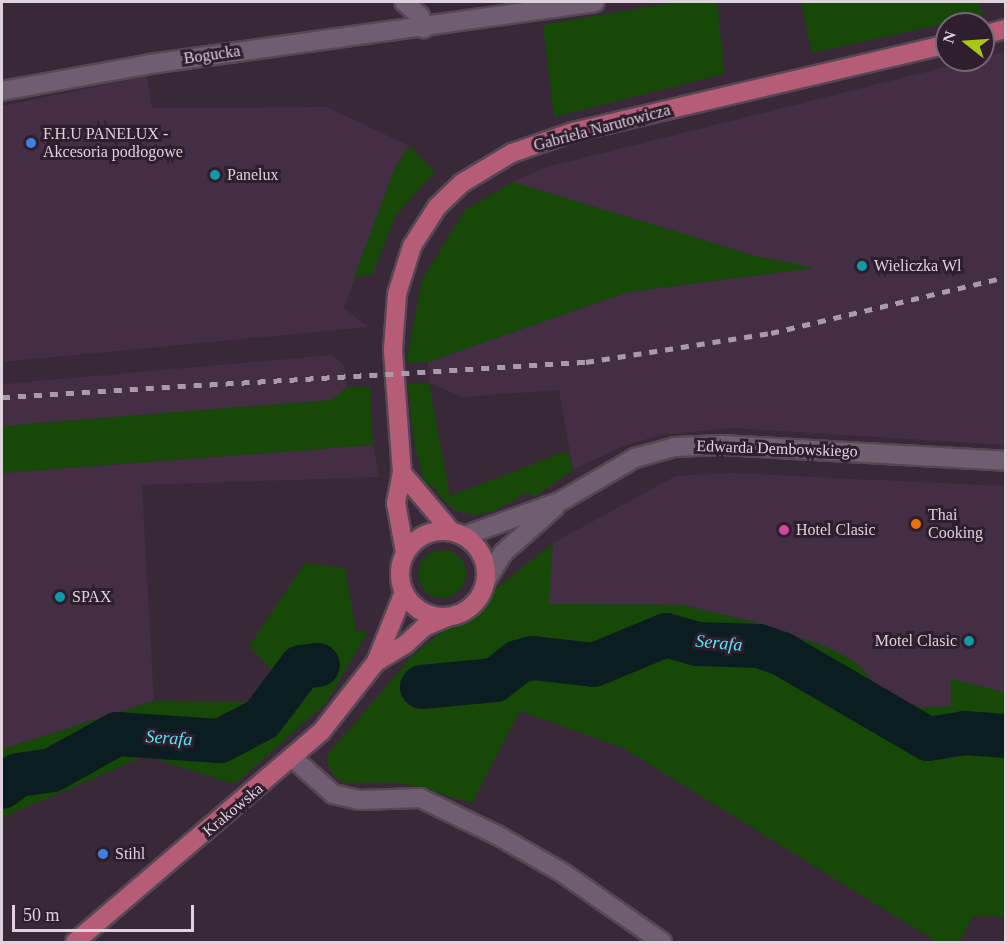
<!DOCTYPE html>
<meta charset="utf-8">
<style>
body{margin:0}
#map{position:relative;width:1007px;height:944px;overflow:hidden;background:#392838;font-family:"Times New Roman",serif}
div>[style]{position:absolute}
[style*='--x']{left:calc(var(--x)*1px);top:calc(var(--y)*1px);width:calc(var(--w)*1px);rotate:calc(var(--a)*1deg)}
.built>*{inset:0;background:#442e44}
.green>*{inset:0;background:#164908}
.round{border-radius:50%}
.river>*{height:44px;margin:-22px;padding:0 22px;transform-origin:22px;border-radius:22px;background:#0b1d20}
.roads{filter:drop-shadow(2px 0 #554754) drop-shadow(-2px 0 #554754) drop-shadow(0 2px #554754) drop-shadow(0 -2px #554754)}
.minor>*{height:18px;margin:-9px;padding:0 9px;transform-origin:9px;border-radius:9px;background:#705d70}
.major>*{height:18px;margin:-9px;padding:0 9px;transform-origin:9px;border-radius:9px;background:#b75c77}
.major>.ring{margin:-9px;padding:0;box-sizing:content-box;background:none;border:18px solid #b75c77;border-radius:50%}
.rail>*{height:4.5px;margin-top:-2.25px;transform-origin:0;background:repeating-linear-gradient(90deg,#a99ca8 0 8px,transparent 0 16px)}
.dots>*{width:16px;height:16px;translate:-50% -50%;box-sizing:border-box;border:3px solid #2e1e2e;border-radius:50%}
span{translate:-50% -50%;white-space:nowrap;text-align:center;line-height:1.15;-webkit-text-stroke:6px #2e1e2e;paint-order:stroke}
.street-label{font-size:16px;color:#ded3dd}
.poi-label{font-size:16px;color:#ded3dd}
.left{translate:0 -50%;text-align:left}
.right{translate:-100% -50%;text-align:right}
.water-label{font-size:18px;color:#56e7f9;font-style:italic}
.frame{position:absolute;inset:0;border:3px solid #ded3dd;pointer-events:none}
.north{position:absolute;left:935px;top:12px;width:60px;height:60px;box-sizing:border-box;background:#2e1e2e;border:2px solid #746674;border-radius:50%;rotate:287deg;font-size:16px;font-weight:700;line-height:24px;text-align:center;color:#ded3dd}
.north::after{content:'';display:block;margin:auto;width:21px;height:27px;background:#aac717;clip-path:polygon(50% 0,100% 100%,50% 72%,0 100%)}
.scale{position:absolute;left:12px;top:905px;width:182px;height:27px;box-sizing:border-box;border:3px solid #ded3dd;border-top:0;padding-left:8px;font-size:18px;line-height:21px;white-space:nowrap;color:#ded3dd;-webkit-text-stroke:4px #2e1e2e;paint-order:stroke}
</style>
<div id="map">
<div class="built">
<i style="clip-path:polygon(1005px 52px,1005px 445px,732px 428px,660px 435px,621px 447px,573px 470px,559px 390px,463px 397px,429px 383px,428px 362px,628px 292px,813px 268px,756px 256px,513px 182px,546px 167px)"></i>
<i style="clip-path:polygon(147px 76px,152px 108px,327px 107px,409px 146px,395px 168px,344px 308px,368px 327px,2px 362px,2px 106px)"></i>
<i style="clip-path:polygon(332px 355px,345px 366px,346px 388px,332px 400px,2px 426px,2px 384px)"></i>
<i style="clip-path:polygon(373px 445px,380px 477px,142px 485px,154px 701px,2px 749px,2px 473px)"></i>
<i style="clip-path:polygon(730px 473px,1005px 486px,1005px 692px,951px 679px,952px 706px,923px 708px,888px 697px,855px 662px,829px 648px,755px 622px,682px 605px,548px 604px,553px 543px,676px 476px)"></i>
</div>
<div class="green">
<i style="clip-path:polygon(677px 2px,714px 2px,718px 8px,724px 74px,554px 117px,543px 25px)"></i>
<i style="clip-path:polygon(801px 2px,978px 2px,983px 15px,812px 53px)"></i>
<i style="clip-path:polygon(409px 146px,435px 172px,395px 216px,373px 274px,354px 277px,395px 168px)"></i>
<i style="clip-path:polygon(513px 182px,756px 256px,815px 268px,628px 292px,428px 362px,406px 363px,422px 280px,465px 210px)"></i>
<i style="clip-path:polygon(429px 383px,450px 496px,567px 451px,573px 470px,533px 498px,529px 492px,494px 511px,475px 515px,456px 511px,442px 499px,432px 484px,426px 487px,414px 444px,408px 384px)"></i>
<i style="clip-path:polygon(370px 386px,373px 445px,2px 473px,2px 426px,332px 400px,346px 388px)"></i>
<i style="clip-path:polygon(553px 543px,549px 604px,682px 605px,755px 622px,829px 648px,855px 662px,888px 697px,923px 708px,951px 706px,951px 679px,1005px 692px,1005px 917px,973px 916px,959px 942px,937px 942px,625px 749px,520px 711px,472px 803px,398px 782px,344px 783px,334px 776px,327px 762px,329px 753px,413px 655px)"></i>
<i class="round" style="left:418px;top:550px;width:48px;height:48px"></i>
<i style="clip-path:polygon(305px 563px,345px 568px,356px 632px,369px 630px,326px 703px,235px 784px,145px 756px,2px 818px,2px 749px,154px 701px,248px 702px,274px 672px,249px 646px)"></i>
</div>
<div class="river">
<i style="--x:422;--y:687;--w:73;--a:-5.5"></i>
<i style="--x:495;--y:680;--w:29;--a:-38"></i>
<i style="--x:518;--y:662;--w:16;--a:-15"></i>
<i style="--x:533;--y:658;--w:61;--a:6.5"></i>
<i style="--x:594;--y:665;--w:78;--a:-22.6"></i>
<i style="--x:666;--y:635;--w:33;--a:16"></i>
<i style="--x:698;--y:644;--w:61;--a:1.9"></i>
<i style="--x:759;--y:646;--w:24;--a:19"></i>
<i style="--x:782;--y:654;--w:169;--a:30.2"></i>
<i style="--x:928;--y:739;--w:36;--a:-9"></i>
<i style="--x:964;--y:733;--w:42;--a:4.1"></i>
<i style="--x:2;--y:787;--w:20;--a:-37"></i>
<i style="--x:18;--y:775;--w:34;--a:-8"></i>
<i style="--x:52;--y:770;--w:74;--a:-29"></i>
<i style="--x:117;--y:734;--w:103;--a:3.9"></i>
<i style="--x:220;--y:741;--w:47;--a:-27.6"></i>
<i style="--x:262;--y:719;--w:65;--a:-53.1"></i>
<i style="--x:301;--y:667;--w:17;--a:-7"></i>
</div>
<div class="roads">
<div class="minor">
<i style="--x:404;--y:2;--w:21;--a:41"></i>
<i style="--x:420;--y:16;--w:13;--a:72"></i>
<i style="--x:2;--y:91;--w:150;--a:-10.3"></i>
<i style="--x:150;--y:64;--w:449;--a:-7.9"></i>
<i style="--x:464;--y:536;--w:103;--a:-19.8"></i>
<i style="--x:561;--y:501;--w:86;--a:-30.2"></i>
<i style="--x:635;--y:458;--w:41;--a:-15.4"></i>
<i style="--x:675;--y:447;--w:47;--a:-2.4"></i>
<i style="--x:722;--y:445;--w:284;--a:3.2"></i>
<i style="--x:485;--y:582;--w:34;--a:-58"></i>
<i style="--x:503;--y:553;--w:69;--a:-41.5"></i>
<i style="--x:293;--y:758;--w:54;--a:42"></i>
<i style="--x:333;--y:794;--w:27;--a:13"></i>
<i style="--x:359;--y:800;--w:61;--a:-1.9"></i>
<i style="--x:420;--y:798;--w:85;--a:25.7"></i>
<i style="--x:497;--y:835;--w:76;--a:29.9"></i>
<i style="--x:563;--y:873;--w:121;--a:34.9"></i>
</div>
<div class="major">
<i style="--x:983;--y:35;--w:24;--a:-15"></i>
<i style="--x:402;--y:473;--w:76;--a:49.8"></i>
<i class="ring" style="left:400px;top:531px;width:68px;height:68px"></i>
<i style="--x:405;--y:552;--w:50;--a:-100.4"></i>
<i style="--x:396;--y:503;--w:31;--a:-79"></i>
<i style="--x:402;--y:473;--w:124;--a:-94.2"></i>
<i style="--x:393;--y:349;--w:55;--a:-85.8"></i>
<i style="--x:397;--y:294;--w:50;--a:-72.6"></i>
<i style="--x:412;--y:246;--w:46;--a:-57.3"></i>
<i style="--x:437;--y:207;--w:35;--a:-44"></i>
<i style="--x:462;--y:183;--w:58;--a:-31"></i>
<i style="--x:512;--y:153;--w:65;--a:-19"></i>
<i style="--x:573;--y:132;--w:384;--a:-13.2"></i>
<i style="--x:376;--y:662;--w:35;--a:-31"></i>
<i style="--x:406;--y:644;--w:25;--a:-43"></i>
<i style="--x:424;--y:627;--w:25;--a:-23"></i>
<i style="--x:75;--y:942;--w:323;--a:-40.5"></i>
<i style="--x:321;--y:732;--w:89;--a:-51.8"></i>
<i style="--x:376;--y:662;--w:75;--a:-68.2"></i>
</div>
</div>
<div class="rail">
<i style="--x:2;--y:397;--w:585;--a:-3.43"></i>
<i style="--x:586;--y:362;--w:187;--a:-8.9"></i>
<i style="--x:771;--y:333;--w:242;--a:-13.4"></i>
</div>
<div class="dots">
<i style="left:31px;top:143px;background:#3f7fe0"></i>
<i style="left:215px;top:175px;background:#0f9aa8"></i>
<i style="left:862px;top:266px;background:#0f9aa8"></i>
<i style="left:916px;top:524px;background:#e8710a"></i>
<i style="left:784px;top:530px;background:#d1479c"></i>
<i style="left:60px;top:597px;background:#0f9aa8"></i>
<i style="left:969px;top:641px;background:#0f9aa8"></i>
<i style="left:103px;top:854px;background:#3f7fe0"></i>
</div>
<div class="street-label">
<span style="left:212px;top:55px;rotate:-8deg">Bogucka</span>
<span style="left:602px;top:128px;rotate:-15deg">Gabriela Narutowicza</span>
<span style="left:777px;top:449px;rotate:2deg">Edwarda Dembowskiego</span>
<span style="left:233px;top:810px;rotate:-40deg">Krakowska</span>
</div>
<div class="poi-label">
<span class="left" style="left:43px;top:143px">F.H.U PANELUX -<br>Akcesoria podłogowe</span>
<span class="left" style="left:227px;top:175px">Panelux</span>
<span class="left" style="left:874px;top:266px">Wieliczka Wl</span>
<span class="left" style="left:928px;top:524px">Thai<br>Cooking</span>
<span class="left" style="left:796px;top:530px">Hotel Clasic</span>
<span class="left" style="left:72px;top:597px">SPAX</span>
<span class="right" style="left:957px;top:641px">Motel Clasic</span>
<span class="left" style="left:115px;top:854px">Stihl</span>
</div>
<div class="water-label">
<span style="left:719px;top:643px;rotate:5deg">Serafa</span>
<span style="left:169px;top:738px;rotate:4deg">Serafa</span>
</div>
<div class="frame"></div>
<div class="north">N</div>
<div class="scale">50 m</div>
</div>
